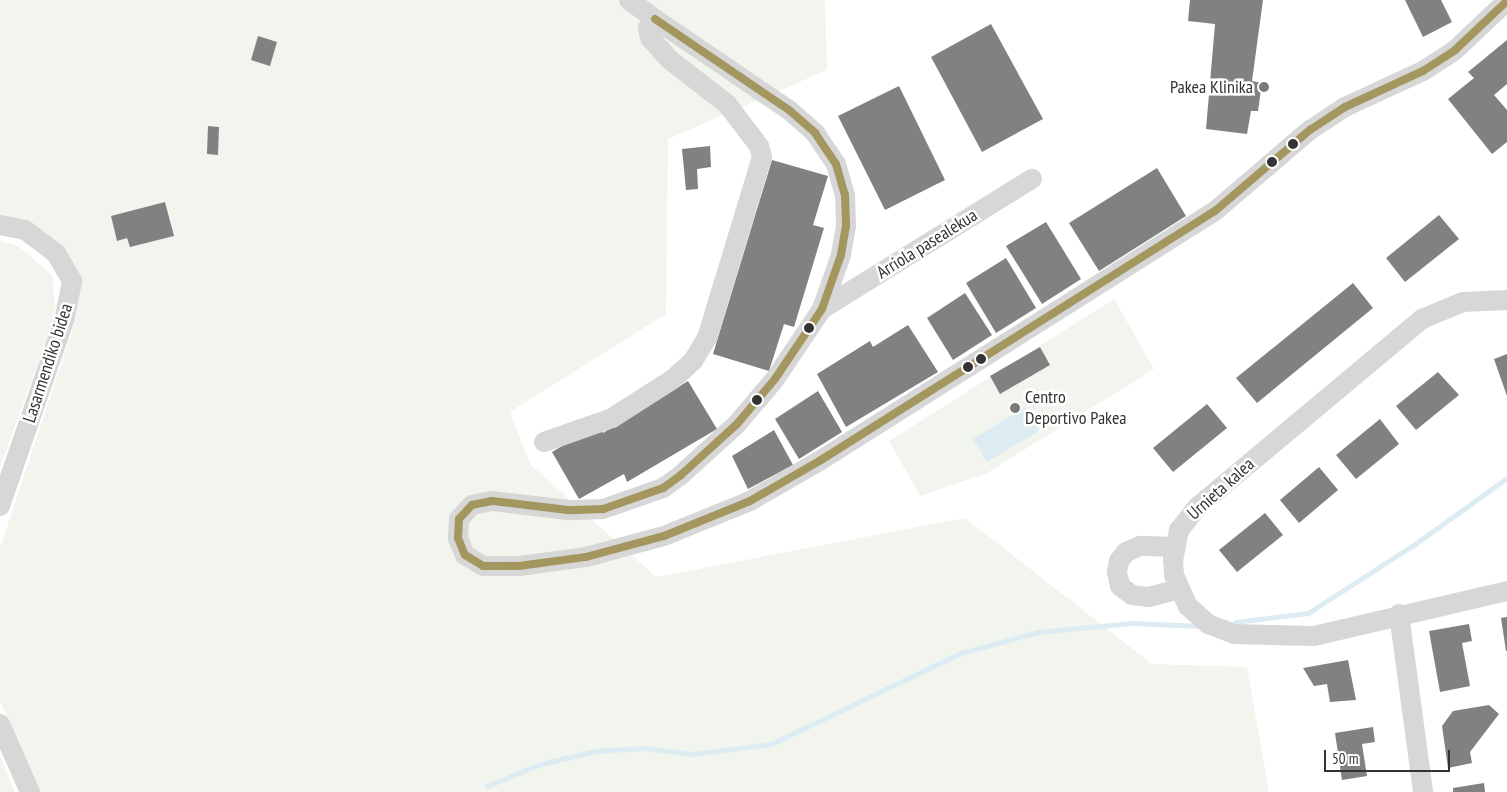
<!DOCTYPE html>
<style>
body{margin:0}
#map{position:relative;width:1507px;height:792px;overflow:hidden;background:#fff;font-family:"PT Sans Narrow",sans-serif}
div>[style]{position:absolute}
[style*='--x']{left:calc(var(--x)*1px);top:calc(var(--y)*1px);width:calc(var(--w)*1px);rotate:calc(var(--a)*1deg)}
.green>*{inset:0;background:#f1f5ed}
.water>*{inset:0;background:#ddebf3}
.stream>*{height:5px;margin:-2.5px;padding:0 2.5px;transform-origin:2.5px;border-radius:2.5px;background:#ddebf3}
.building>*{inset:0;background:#818181}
.minor>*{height:20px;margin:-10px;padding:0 10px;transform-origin:10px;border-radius:10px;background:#d7d7d7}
.bus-1>*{height:8px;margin:-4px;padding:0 4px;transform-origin:4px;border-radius:4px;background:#a4965f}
.dots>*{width:14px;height:14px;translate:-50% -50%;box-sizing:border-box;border:2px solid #fff;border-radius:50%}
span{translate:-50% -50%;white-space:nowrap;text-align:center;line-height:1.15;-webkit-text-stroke:5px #fff;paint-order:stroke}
.poi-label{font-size:18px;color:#333}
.right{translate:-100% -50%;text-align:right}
.left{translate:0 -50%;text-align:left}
.street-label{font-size:18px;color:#333}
.scale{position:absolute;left:1324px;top:750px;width:126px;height:22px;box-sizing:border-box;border:2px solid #333;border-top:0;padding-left:6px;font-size:15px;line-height:18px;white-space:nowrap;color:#333;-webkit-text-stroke:4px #fff;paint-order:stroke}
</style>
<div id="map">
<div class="green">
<i style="clip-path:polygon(0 0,825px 0,827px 70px,668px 139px,666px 314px,510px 412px,530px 464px,656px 577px,965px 518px,1152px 664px,1247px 667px,1269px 792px,38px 792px,0 701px,0 548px,76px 320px,80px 279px,0 217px)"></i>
<i style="clip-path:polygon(0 241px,18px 246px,52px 275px,56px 314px,0 467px)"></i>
<i style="clip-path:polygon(1114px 299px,1154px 369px,987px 473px,920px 496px,889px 441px)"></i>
<i style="clip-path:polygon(0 756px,15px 792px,0 792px)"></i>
</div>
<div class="water">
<i style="clip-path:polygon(1026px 407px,1039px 431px,987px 462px,973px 439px)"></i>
</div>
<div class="stream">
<i style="--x:1235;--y:622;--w:74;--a:-7"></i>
<i style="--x:1308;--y:613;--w:127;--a:-32.8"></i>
<i style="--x:1415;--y:544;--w:113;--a:-35.7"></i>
<i style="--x:487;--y:786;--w:55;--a:-22.4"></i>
<i style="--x:538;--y:765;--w:58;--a:-14"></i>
<i style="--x:594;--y:751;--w:50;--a:-3.4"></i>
<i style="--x:644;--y:748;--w:49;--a:7"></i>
<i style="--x:693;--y:754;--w:79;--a:-7.3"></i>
<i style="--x:771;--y:744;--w:211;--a:-25.6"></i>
<i style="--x:961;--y:653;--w:80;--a:-15.3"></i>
<i style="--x:1038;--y:632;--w:94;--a:-5.5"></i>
<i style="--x:1132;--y:623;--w:69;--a:2.5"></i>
</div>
<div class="building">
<i style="clip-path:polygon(1190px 0,1263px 0,1252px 81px,1262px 83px,1258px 111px,1251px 111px,1247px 134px,1206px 129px,1215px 24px,1188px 21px)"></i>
<i style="clip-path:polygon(1405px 0,1441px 0,1452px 22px,1423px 37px)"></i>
<i style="clip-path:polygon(991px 24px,1043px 119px,982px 152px,931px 57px)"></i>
<i style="clip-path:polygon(258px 36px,277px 42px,270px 66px,251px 60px)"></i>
<i style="clip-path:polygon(1507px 40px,1507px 84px,1494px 95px,1507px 110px,1507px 142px,1492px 154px,1448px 99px,1474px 78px,1468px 72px)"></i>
<i style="clip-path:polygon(899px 86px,945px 180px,885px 210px,838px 116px)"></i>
<i style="clip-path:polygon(208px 126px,219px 127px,218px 155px,207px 154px)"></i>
<i style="clip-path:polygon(710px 146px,711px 167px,697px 169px,698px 189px,686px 190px,682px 149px)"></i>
<i style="clip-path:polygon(772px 160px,828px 176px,813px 225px,824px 228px,794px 327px,784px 324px,769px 371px,713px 354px)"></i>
<i style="clip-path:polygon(1157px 168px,1186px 216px,1099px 271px,1069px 223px)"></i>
<i style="clip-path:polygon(165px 202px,174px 236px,130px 247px,127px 238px,117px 241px,111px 216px)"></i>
<i style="clip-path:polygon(1439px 215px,1459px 239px,1405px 282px,1386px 258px)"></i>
<i style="clip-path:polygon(1046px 222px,1081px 279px,1042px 304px,1006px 246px)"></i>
<i style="clip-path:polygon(1006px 258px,1036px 308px,996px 333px,966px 283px)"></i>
<i style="clip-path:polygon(1353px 283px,1373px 308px,1257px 403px,1236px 378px)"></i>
<i style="clip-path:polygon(965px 293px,992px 335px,953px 360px,927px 318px)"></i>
<i style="clip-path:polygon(908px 325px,938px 372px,846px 427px,817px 374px,870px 341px,873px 347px)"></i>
<i style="clip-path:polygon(1040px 347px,1050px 365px,1000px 394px,990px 376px)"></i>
<i style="clip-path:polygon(1507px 354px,1507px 396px,1494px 359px)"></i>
<i style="clip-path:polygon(1438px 372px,1459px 395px,1416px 430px,1396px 406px)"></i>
<i style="clip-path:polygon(688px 381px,717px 429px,627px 482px,624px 474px,579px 499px,552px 452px,598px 425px,603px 433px)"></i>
<i style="clip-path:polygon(818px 391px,842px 432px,799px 459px,775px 419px)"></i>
<i style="clip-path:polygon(1207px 404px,1227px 428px,1173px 472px,1153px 448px)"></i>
<i style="clip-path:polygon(1380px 419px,1399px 444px,1356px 479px,1336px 455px)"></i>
<i style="clip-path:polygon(774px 430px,793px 465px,748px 489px,732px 456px)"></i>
<i style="clip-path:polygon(1319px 467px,1338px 490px,1299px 523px,1280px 500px)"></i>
<i style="clip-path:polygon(1265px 513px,1283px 535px,1237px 572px,1219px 550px)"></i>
<i style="clip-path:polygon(1507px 617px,1507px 651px,1506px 651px,1501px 618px)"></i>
<i style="clip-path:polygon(1469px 624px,1472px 641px,1462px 643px,1470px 686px,1440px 692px,1429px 631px)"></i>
<i style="clip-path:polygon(1348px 660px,1356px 700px,1330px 702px,1327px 684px,1314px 686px,1303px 668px)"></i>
<i style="clip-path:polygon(1489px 705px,1499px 714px,1470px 752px,1472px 763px,1448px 768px,1442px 726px,1453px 711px)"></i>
<i style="clip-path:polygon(1373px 727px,1375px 742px,1362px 744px,1367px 776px,1342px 780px,1335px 733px)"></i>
<i style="clip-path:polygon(1484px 783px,1485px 792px,1453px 792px,1453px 788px)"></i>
</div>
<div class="minor">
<i style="--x:655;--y:19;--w:162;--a:34.2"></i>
<i style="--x:789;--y:110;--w:35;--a:41"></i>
<i style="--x:815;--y:133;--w:37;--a:56"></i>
<i style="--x:836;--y:164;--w:32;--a:74"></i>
<i style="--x:845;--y:195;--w:31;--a:88"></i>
<i style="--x:846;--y:226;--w:29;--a:100"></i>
<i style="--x:841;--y:255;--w:57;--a:109.4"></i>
<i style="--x:822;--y:309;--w:84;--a:123.9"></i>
<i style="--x:775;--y:379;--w:59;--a:130.2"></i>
<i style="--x:737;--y:424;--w:76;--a:137.7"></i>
<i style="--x:681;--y:475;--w:22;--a:144"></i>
<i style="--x:663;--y:488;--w:64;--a:160.7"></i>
<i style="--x:603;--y:509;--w:35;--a:178"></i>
<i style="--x:568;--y:510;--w:77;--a:-173.2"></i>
<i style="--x:492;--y:501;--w:20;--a:169"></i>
<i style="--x:472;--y:505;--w:19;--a:133"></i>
<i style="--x:459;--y:519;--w:19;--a:93"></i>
<i style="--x:458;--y:538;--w:18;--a:68"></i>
<i style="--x:465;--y:555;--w:21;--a:31"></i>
<i style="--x:483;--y:566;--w:36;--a:0"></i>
<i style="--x:519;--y:566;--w:68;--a:-7.7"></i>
<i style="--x:586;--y:557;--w:81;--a:-15.1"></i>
<i style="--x:664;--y:536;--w:93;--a:-22.1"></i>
<i style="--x:750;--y:501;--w:82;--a:-30"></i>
<i style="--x:821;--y:460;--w:466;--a:-32.3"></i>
<i style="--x:1215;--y:211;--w:125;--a:-40.5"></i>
<i style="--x:1310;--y:130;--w:42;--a:-33.3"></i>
<i style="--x:1345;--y:107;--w:86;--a:-24.8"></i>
<i style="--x:1423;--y:71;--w:38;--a:-33"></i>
<i style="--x:1455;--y:50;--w:71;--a:-43.3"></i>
<i style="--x:0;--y:225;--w:25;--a:11"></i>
<i style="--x:25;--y:230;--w:39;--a:37"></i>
<i style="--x:56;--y:253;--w:32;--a:60"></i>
<i style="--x:72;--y:281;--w:38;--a:101"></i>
<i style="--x:65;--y:318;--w:199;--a:109.1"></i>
<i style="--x:1507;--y:300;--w:44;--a:177.4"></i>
<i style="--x:1463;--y:302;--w:44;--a:157.5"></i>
<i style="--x:1422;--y:319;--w:292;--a:140.1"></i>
<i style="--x:1198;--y:506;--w:31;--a:128"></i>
<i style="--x:1179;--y:530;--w:31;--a:101"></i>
<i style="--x:1173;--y:560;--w:15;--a:86"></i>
<i style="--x:1174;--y:575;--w:34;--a:66"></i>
<i style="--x:1188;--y:606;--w:27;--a:42"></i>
<i style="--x:1208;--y:624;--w:28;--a:21"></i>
<i style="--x:1234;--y:634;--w:80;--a:1.4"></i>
<i style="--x:1314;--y:636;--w:198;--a:-13.1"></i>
<i style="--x:822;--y:309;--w:247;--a:-31.8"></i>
<i style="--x:544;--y:442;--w:72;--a:-19.4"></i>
<i style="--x:612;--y:418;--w:72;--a:-32.6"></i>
<i style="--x:673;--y:379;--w:27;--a:-42"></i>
<i style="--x:693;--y:361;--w:27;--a:-59"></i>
<i style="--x:707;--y:338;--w:189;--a:-73.1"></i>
<i style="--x:762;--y:157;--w:11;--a:-105"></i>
<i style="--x:759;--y:146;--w:53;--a:-127.3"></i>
<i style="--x:727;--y:104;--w:72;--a:-142.3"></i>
<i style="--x:670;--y:60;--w:30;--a:-132"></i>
<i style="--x:650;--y:38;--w:10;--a:-101"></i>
<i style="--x:648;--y:28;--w:11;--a:-52"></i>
<i style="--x:655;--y:19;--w:32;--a:-144"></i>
<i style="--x:1174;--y:547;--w:34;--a:-178"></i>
<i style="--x:1140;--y:546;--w:15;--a:157"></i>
<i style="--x:1126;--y:552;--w:11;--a:128"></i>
<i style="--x:1119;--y:561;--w:11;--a:100"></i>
<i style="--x:1117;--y:572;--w:14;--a:78"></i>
<i style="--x:1120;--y:586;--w:15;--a:37"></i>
<i style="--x:1132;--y:595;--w:17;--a:7"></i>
<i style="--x:1149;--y:597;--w:30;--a:-15"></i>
<i style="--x:1399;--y:614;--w:180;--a:82.3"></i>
<i style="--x:0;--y:724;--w:74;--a:66.2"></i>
</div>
<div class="bus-1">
<i style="--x:655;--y:19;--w:162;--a:34.2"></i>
<i style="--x:789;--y:110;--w:35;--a:41"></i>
<i style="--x:815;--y:133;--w:37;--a:56"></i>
<i style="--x:836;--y:164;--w:32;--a:74"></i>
<i style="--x:845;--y:195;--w:31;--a:88"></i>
<i style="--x:846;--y:226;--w:29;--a:100"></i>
<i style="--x:841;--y:255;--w:57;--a:109.4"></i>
<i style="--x:822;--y:309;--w:84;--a:123.9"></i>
<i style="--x:775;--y:379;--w:59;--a:130.2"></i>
<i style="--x:737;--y:424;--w:76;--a:137.7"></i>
<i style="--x:681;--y:475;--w:22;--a:144"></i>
<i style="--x:663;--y:488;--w:64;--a:160.7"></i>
<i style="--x:603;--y:509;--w:35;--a:178"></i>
<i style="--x:568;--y:510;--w:77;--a:-173.2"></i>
<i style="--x:492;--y:501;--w:20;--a:169"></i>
<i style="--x:472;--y:505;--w:19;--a:133"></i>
<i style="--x:459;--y:519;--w:19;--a:93"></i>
<i style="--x:458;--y:538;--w:18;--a:68"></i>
<i style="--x:465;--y:555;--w:21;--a:31"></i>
<i style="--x:483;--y:566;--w:36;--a:0"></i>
<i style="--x:519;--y:566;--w:68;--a:-7.7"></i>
<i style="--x:586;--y:557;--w:81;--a:-15.1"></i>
<i style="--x:664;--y:536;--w:93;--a:-22.1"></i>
<i style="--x:750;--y:501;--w:82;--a:-30"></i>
<i style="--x:821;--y:460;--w:466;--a:-32.3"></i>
<i style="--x:1215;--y:211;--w:125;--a:-40.5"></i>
<i style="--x:1310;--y:130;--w:42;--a:-33.3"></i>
<i style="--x:1345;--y:107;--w:86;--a:-24.8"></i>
<i style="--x:1423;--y:71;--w:38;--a:-33"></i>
<i style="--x:1455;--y:50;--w:71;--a:-43.3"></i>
</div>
<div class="dots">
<i style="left:1264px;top:87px;background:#7a7a7a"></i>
<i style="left:1293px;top:144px;background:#333"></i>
<i style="left:1272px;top:162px;background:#333"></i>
<i style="left:809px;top:328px;background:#333"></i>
<i style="left:981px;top:359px;background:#333"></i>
<i style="left:968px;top:367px;background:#333"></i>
<i style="left:757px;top:400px;background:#333"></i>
<i style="left:1015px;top:408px;background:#7a7a7a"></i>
</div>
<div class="poi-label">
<span class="right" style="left:1253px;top:87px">Pakea Klinika</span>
<span class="left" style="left:1025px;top:408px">Centro<br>Deportivo Pakea</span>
</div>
<div class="street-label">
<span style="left:927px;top:244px;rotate:-32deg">Arriola pasealekua</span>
<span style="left:48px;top:363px;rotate:-72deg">Lasarmendiko bidea</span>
<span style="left:1221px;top:489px;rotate:-42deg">Urnieta kalea</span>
</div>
<div class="scale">50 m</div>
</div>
